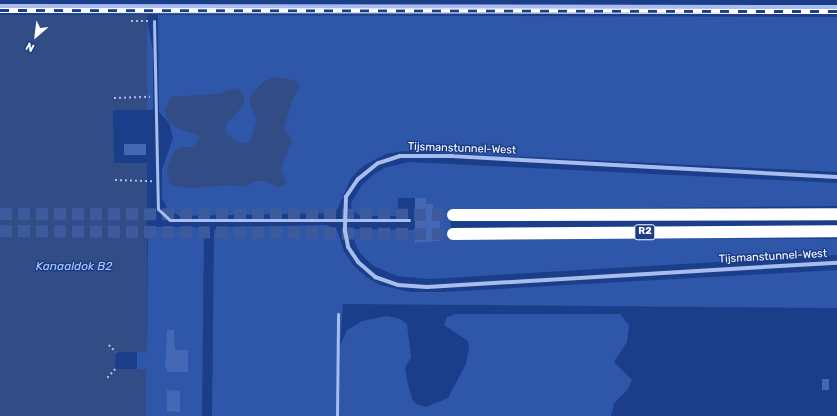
<!DOCTYPE html>
<style>
body{margin:0}
#map{position:relative;width:837px;height:416px;overflow:hidden;background:#1b3e8b;font-family:Rubik,sans-serif}
div>[style]{position:absolute}
[style*='--x']{left:calc(var(--x)*1px);top:calc(var(--y)*1px);width:calc(var(--w)*1px);rotate:calc(var(--a)*1deg)}
.green>*{inset:0;background:#2e56a9}
.water>*{inset:0;background:#324c86}
.pier>*{inset:0;background:#1b3e8b}
.building>*{inset:0;background:#4468b3}
.motorway-tunnel>*{height:12px;margin-top:-6px;transform-origin:0;background:repeating-linear-gradient(90deg,#3d5b9c 0 12px,transparent 0 18px)}
.path>*{height:1.5px;margin-top:-0.75px;transform-origin:0;background:repeating-linear-gradient(90deg,#a7beed 0 2px,transparent 0 5px)}
.service>*{height:3px;margin:-1.5px;padding:0 1.5px;transform-origin:1.5px;border-radius:1.5px;background:#a7beed}
.minor>*{height:4px;margin:-2px;padding:0 2px;transform-origin:2px;border-radius:2px;background:#a7beed}
.tertiary>*{height:7px;margin:-3.5px;padding:0 3.5px;transform-origin:3.5px;border-radius:3.5px;background:#a7beed}
.motorway>*{height:12px;margin:-6px;padding:0 6px;transform-origin:6px;border-radius:6px;background:#fff}
.rail>*{height:4.5px;margin-top:-2.25px;transform-origin:0;background:repeating-linear-gradient(90deg,#1b3e8b 0 9px,#fff 0 18px);box-sizing:border-box;border-block:1px solid #fff}
span{translate:-50% -50%;white-space:nowrap;text-align:center;line-height:1.15;-webkit-text-stroke:3px #1b3e8b;paint-order:stroke}
.shield-label span{padding:1px 3px;background:#1b3e8b;border:1px solid;border-radius:3px;-webkit-text-stroke-width:0}
.shield-label{font-size:10px;color:#fff;font-weight:700}
.street-label{font-size:11px;color:#fff}
.water-label{font-size:12px;color:#b2c8f4;font-style:italic}
.north{position:absolute;left:16px;top:16px;width:40px;height:40px;-webkit-text-stroke:3px #1b3e8b;paint-order:stroke;rotate:208deg;font-size:11px;font-weight:700;line-height:16px;text-align:center;color:#fff}
.north::after{content:'';display:block;margin:auto;width:14px;height:18px;background:#fff;clip-path:polygon(50% 0,100% 100%,50% 72%,0 100%)}
</style>
<div id="map">
<div class="green">
<i style="clip-path:polygon(158px 15px,837px 17px,837px 172px,404px 151px,386px 154px,363px 166px,351px 178px,337px 210px,332px 213px,179px 216px,167px 208px,162px 198px,162px 170px,173px 138px,169px 123px,159px 112px)"></i>
<i style="clip-path:polygon(147px 19px,153px 51px,153px 110px,147px 110px)"></i>
<i style="clip-path:polygon(409px 162px,837px 183px,837px 206px,450px 210px,451px 237px,837px 239px,837px 255px,429px 279px,397px 276px,372px 265px,360px 253px,355px 243px,353px 229px,415px 230px,415px 243px,440px 241px,440px 222px,433px 221px,433px 204px,426px 204px,425px 198px,398px 198px,398px 216px,360px 216px,352px 210px,351px 203px,362px 185px,373px 175px,384px 168px)"></i>
<i style="clip-path:polygon(327px 225px,337px 230px,344px 251px,353px 265px,366px 277px,380px 285px,410px 292px,443px 292px,837px 270px,837px 308px,343px 304px,340px 346px,347px 330px,362px 321px,387px 316px,400px 319px,407px 324px,411px 357px,405px 368px,407px 380px,412px 399px,416px 404px,426px 407px,448px 398px,466px 364px,469px 347px,468px 341px,444px 325px,447px 317px,456px 314px,620px 314px,629px 325px,627px 342px,614px 362px,632px 380px,628px 389px,614px 403px,611px 416px,212px 416px,214px 230px,221px 227px)"></i>
<i style="clip-path:polygon(148px 227px,196px 227px,204px 234px,202px 416px,146px 416px,146px 370px,137px 369px,137px 352px,147px 352px)"></i>
</div>
<div class="water">
<i style="clip-path:polygon(0 0,147px 0,147px 110px,113px 110px,114px 163px,147px 163px,147px 353px,137px 352px,137px 369px,146px 369px,146px 416px,0 416px)"></i>
<i style="clip-path:polygon(274px 77px,294px 80px,300px 85px,291px 104px,284px 128px,292px 141px,282px 165px,281px 171px,286px 181px,285px 185px,278px 187px,264px 181px,257px 181px,244px 187px,232px 185px,192px 188px,174px 186px,169px 183px,167px 171px,173px 152px,180px 147px,194px 147px,199px 139px,198px 135px,179px 129px,169px 122px,165px 110px,171px 97px,217px 94px,238px 88px,244px 97px,243px 106px,226px 124px,225px 133px,239px 143px,246px 143px,250px 141px,257px 121px,250px 105px,250px 97px,263px 82px)"></i>
</div>
<div class="pier">
<i style="clip-path:polygon(0 0,149px 0,149px 15px,0 15px)"></i>
<i style="clip-path:polygon(116px 352px,137px 352px,137px 369px,115px 369px)"></i>
</div>
<div class="building">
<i style="clip-path:polygon(124px 144px,146px 144px,146px 155px,124px 155px)"></i>
<i style="clip-path:polygon(415px 198px,426px 198px,426px 204px,433px 204px,433px 221px,440px 221px,440px 241px,415px 243px)"></i>
<i style="clip-path:polygon(167px 330px,174px 330px,175px 350px,188px 350px,188px 372px,167px 372px,167px 368px,165px 368px)"></i>
<i style="clip-path:polygon(822px 379px,829px 379px,829px 390px,822px 390px)"></i>
<i style="clip-path:polygon(167px 390px,180px 391px,180px 412px,167px 411px)"></i>
</div>
<div class="motorway-tunnel">
<i style="--x:0;--y:214;--w:453;--a:0.1"></i>
<i style="--x:0;--y:231;--w:453;--a:0.4"></i>
</div>
<div class="path">
<i style="--x:131;--y:21;--w:17;--a:0"></i>
<i style="--x:114;--y:98;--w:36;--a:-2"></i>
<i style="--x:115;--y:180;--w:37;--a:2"></i>
<i style="--x:109;--y:345;--w:10;--a:45"></i>
<i style="--x:107;--y:378;--w:12;--a:-48"></i>
</div>
<div class="service">
<i style="--x:154;--y:21;--w:188;--a:88.8"></i>
<i style="--x:158;--y:209;--w:16;--a:43"></i>
<i style="--x:170;--y:220;--w:239;--a:0"></i>
<i style="--x:337;--y:416;--w:102;--a:-89.4"></i>
</div>
<div class="minor">
<i style="--x:837;--y:177;--w:386;--a:-176.9"></i>
<i style="--x:452;--y:156;--w:52;--a:180"></i>
<i style="--x:400;--y:156;--w:23;--a:162"></i>
<i style="--x:378;--y:163;--w:26;--a:141"></i>
<i style="--x:358;--y:179;--w:22;--a:124"></i>
<i style="--x:346;--y:197;--w:34;--a:92"></i>
<i style="--x:345;--y:231;--w:16;--a:79"></i>
<i style="--x:348;--y:247;--w:18;--a:56"></i>
<i style="--x:358;--y:262;--w:23;--a:41"></i>
<i style="--x:375;--y:277;--w:24;--a:19"></i>
<i style="--x:398;--y:285;--w:29;--a:4"></i>
<i style="--x:427;--y:287;--w:411;--a:-3.4"></i>
</div>
<div class="tertiary">
<i style="--x:0;--y:7;--w:837;--a:0.07"></i>
</div>
<div class="motorway">
<i style="--x:453;--y:215;--w:384;--a:-0.1"></i>
<i style="--x:453;--y:234;--w:384;--a:-0.4"></i>
</div>
<div class="rail">
<i style="--x:0;--y:10;--w:837;--a:0.07"></i>
</div>
<div class="shield-label">
<span style="left:645px;top:232px">R2</span>
</div>
<div class="street-label">
<span style="left:462px;top:149px;rotate:2deg">Tijsmanstunnel-West</span>
<span style="left:773px;top:257px;rotate:-3deg">Tijsmanstunnel-West</span>
</div>
<div class="water-label">
<span style="left:74px;top:267px">Kanaaldok B2</span>
</div>
<div class="north">N</div>
</div>
